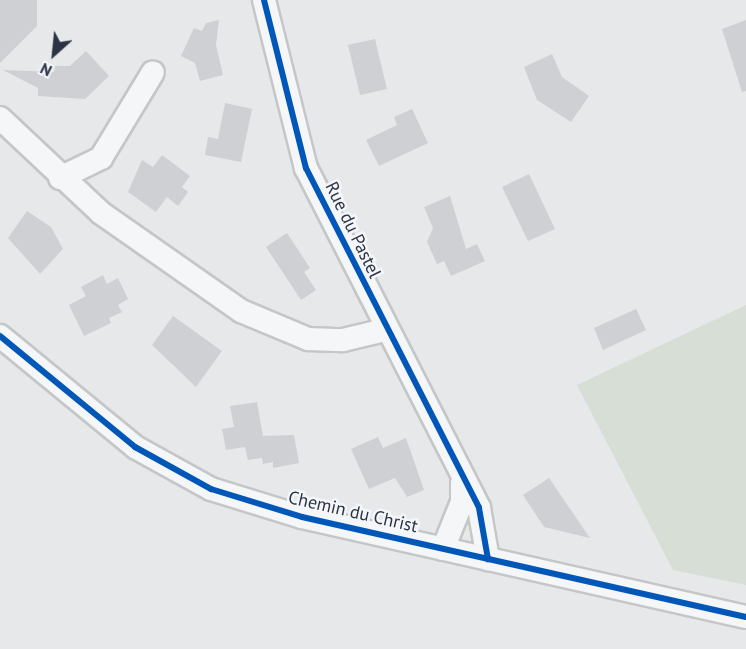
<!DOCTYPE html>
<style>
body{margin:0}
#map{position:relative;width:746px;height:649px;overflow:hidden;background:#e6e8ea;font-family:"PT Sans",sans-serif}
div>[style]{position:absolute}
[style*='--x']{left:calc(var(--x)*1px);top:calc(var(--y)*1px);width:calc(var(--w)*1px);rotate:calc(var(--a)*1deg)}
.green>*{inset:0;background:#d6ded6}
.building>*{inset:0;background:#ced0d3}
.roads{filter:drop-shadow(2px 0 #c4c6c8) drop-shadow(-2px 0 #c4c6c8) drop-shadow(0 2px #c4c6c8) drop-shadow(0 -2px #c4c6c8)}
.minor>*{height:22px;margin:-11px;padding:0 11px;transform-origin:11px;border-radius:11px;background:#f5f6f7}
.cycleway>*{height:6px;margin:-3px;padding:0 3px;transform-origin:3px;border-radius:3px;background:#0057b8}
span{translate:-50% -50%;white-space:nowrap;text-align:center;line-height:1.15;-webkit-text-stroke:5px #f4f6f9;paint-order:stroke}
.street-label{font-size:18px;color:#2b3445}
.north{position:absolute;left:24px;top:24px;width:60px;height:60px;-webkit-text-stroke:4px #f4f6f9;paint-order:stroke;rotate:207deg;font-size:16px;font-weight:700;line-height:24px;text-align:center;color:#2b3445}
.north::after{content:'';display:block;margin:auto;width:21px;height:27px;background:#2b3445;clip-path:polygon(50% 0,100% 100%,50% 72%,0 100%)}
</style>
<div id="map">
<div class="green">
<i style="clip-path:polygon(746px 305px,746px 585px,673px 570px,577px 385px)"></i>
</div>
<div class="building">
<i style="clip-path:polygon(0 0,37px 0,37px 26px,0 63px)"></i>
<i style="clip-path:polygon(219px 20px,216px 45px,223px 75px,200px 81px,195px 63px,181px 56px,194px 28px,202px 31px,206px 23px)"></i>
<i style="clip-path:polygon(746px 20px,746px 91px,742px 92px,722px 29px)"></i>
<i style="clip-path:polygon(375px 39px,387px 89px,360px 95px,348px 45px)"></i>
<i style="clip-path:polygon(86px 51px,109px 76px,85px 99px,38px 96px,38px 88px,3px 70px,54px 72px,55px 66px,70px 66px)"></i>
<i style="clip-path:polygon(552px 54px,562px 77px,589px 96px,571px 122px,537px 100px,524px 67px)"></i>
<i style="clip-path:polygon(225px 103px,252px 109px,241px 162px,205px 155px,208px 137px,218px 139px)"></i>
<i style="clip-path:polygon(412px 109px,428px 143px,379px 166px,366px 140px,397px 125px,394px 117px)"></i>
<i style="clip-path:polygon(162px 155px,190px 176px,182px 187px,188px 192px,178px 206px,167px 197px,156px 212px,128px 192px,142px 160px,153px 167px)"></i>
<i style="clip-path:polygon(529px 174px,555px 229px,528px 241px,502px 187px)"></i>
<i style="clip-path:polygon(450px 196px,466px 249px,477px 244px,485px 261px,451px 276px,444px 261px,437px 264px,427px 242px,433px 228px,424px 207px)"></i>
<i style="clip-path:polygon(27px 211px,51px 227px,63px 249px,40px 274px,8px 238px)"></i>
<i style="clip-path:polygon(287px 233px,310px 268px,304px 272px,316px 290px,301px 300px,266px 247px)"></i>
<i style="clip-path:polygon(103px 275px,107px 284px,118px 278px,128px 299px,118px 305px,122px 312px,109px 318px,111px 323px,84px 336px,69px 305px,86px 296px,81px 287px)"></i>
<i style="clip-path:polygon(636px 309px,646px 330px,603px 350px,594px 328px)"></i>
<i style="clip-path:polygon(173px 316px,222px 351px,196px 387px,152px 345px)"></i>
<i style="clip-path:polygon(257px 402px,263px 436px,294px 435px,299px 463px,273px 468px,273px 462px,263px 464px,262px 458px,248px 460px,245px 447px,226px 450px,222px 429px,234px 427px,230px 406px)"></i>
<i style="clip-path:polygon(378px 437px,383px 448px,406px 438px,424px 490px,407px 497px,395px 478px,369px 489px,351px 449px)"></i>
<i style="clip-path:polygon(549px 478px,590px 538px,544px 527px,523px 495px)"></i>
</div>
<div class="roads">
<div class="minor">
<i style="--x:264;--y:0;--w:173;--a:76"></i>
<i style="--x:306;--y:168;--w:381;--a:63"></i>
<i style="--x:479;--y:508;--w:52;--a:80"></i>
<i style="--x:0;--y:118;--w:139;--a:43.2"></i>
<i style="--x:101;--y:213;--w:171;--a:35"></i>
<i style="--x:241;--y:311;--w:73;--a:22.7"></i>
<i style="--x:308;--y:339;--w:35;--a:2"></i>
<i style="--x:343;--y:340;--w:43;--a:-13.4"></i>
<i style="--x:60;--y:178;--w:46;--a:-26"></i>
<i style="--x:101;--y:158;--w:100;--a:-58.8"></i>
<i style="--x:0;--y:336;--w:175;--a:39.4"></i>
<i style="--x:135;--y:447;--w:87;--a:28.9"></i>
<i style="--x:211;--y:489;--w:95;--a:17.1"></i>
<i style="--x:302;--y:517;--w:455;--a:12.7"></i>
<i style="--x:443;--y:549;--w:51;--a:-68"></i>
<i style="--x:462;--y:502;--w:19;--a:-90"></i>
</div>
</div>
<div class="cycleway">
<i style="--x:264;--y:0;--w:173;--a:76"></i>
<i style="--x:306;--y:168;--w:381;--a:63"></i>
<i style="--x:479;--y:508;--w:52;--a:80"></i>
<i style="--x:0;--y:336;--w:175;--a:39.4"></i>
<i style="--x:135;--y:447;--w:87;--a:28.9"></i>
<i style="--x:211;--y:489;--w:95;--a:17.1"></i>
<i style="--x:302;--y:517;--w:455;--a:12.7"></i>
</div>
<div class="street-label">
<span style="left:353px;top:230px;rotate:64deg">Rue du Pastel</span>
<span style="left:353px;top:512px;rotate:13deg">Chemin du Christ</span>
</div>
<div class="north">N</div>
</div>
